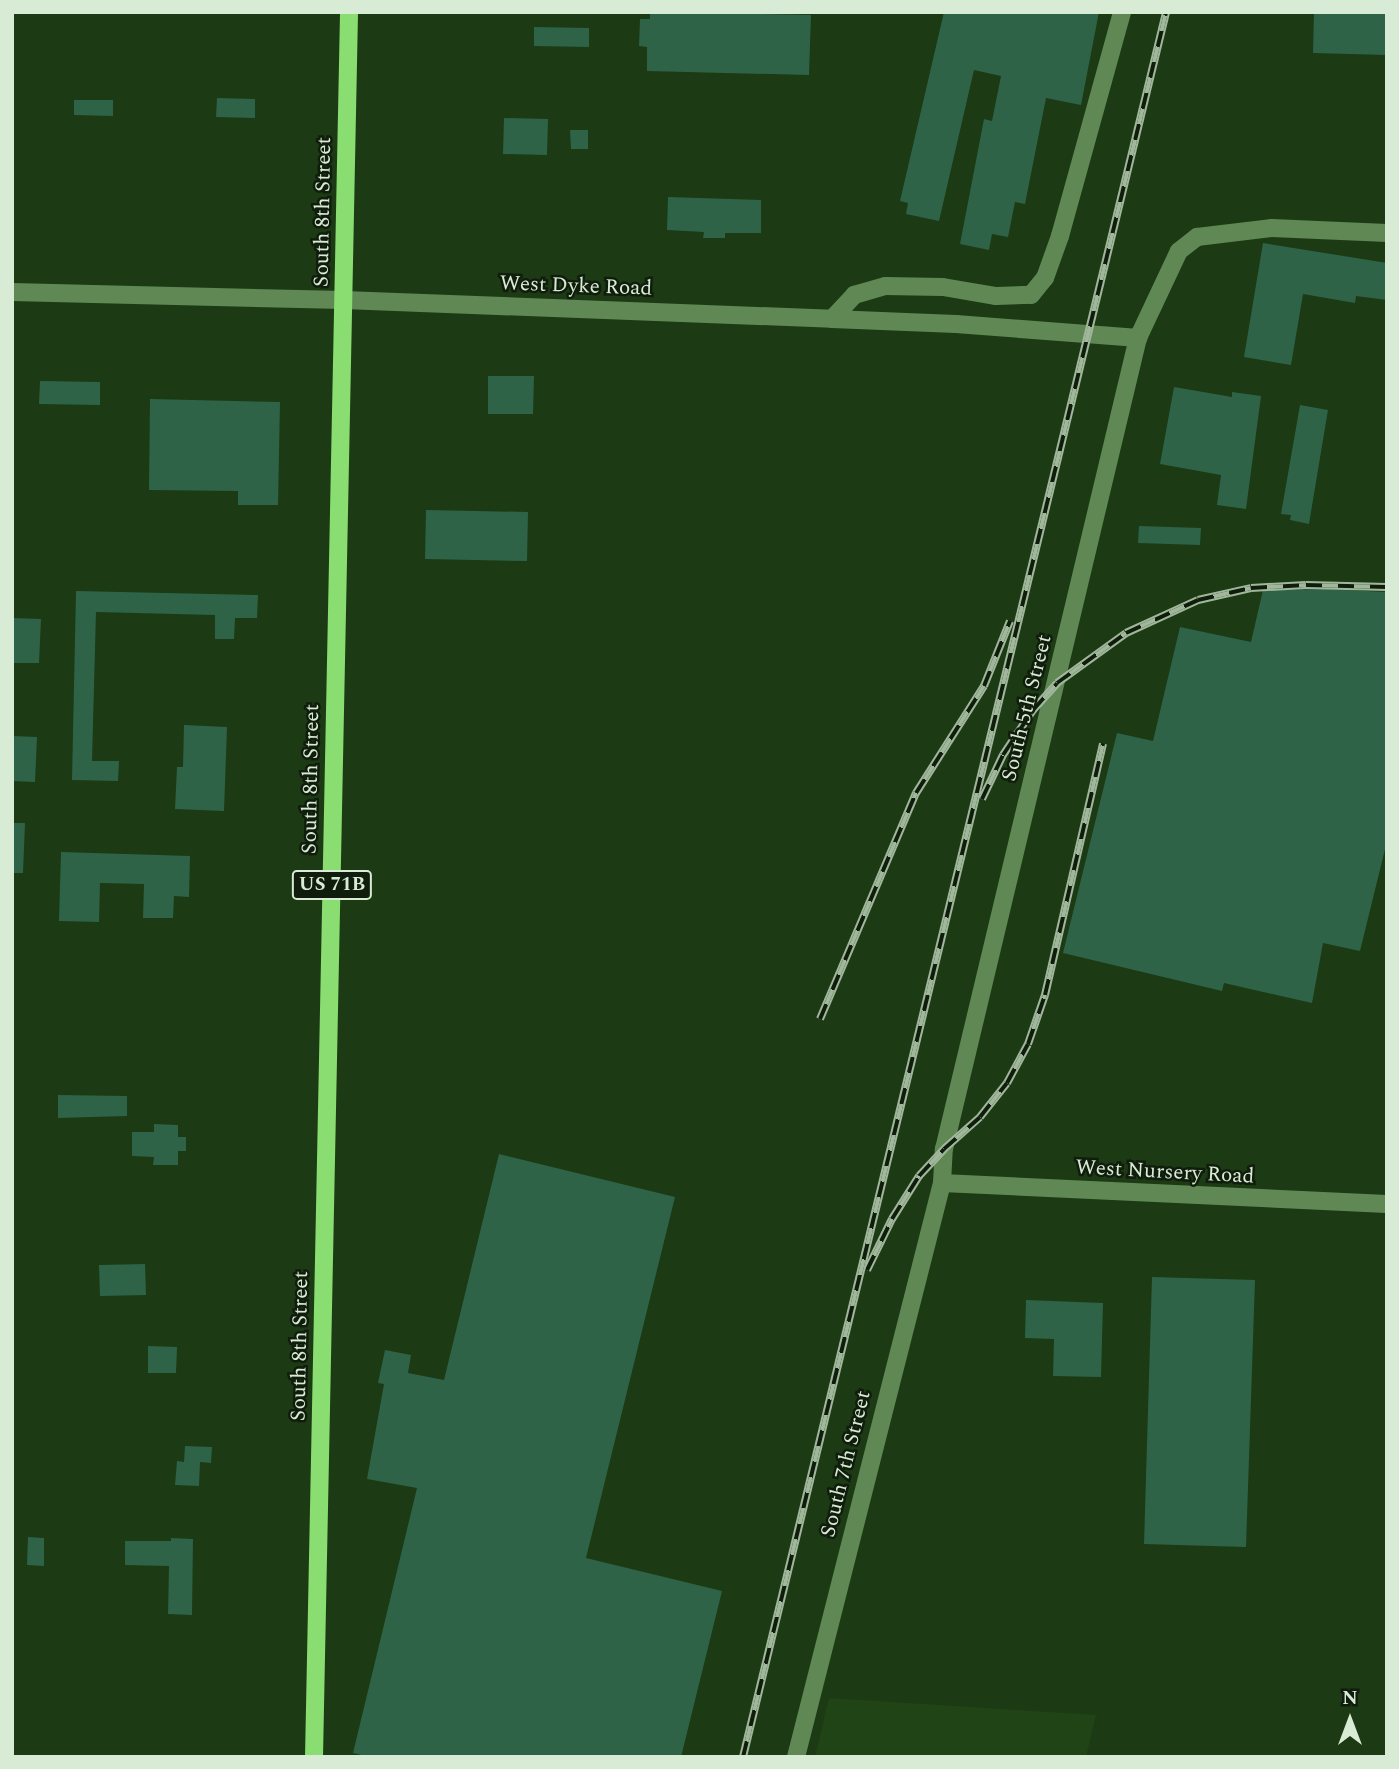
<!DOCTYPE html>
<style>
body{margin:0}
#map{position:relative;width:1399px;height:1769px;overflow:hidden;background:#1c3a13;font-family:Spectral,serif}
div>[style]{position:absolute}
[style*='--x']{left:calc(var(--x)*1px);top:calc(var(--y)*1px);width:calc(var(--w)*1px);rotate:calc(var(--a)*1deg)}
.built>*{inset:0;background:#214416}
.building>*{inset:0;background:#2e6348}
.minor>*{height:18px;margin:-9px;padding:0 9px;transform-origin:9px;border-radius:9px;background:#5f8855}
.major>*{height:18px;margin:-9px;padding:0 9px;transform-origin:9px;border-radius:9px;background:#89dd71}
.rail>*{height:8px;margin-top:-4px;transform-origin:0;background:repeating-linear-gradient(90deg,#101d0d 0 16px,#a0b79b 0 32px);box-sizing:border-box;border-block:2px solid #a0b79b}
span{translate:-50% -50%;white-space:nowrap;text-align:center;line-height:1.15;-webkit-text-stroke:5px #101d0d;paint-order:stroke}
.shield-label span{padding:2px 5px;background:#101d0d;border:2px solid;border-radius:5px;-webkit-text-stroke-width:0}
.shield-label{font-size:19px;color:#d8ebd4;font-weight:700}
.street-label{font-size:21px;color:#d8ebd4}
.frame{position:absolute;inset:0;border:14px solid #d8ebd4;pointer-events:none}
.north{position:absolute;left:1315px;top:1685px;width:70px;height:70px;-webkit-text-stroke:5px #101d0d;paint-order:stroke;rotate:0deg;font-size:19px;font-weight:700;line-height:28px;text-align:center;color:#d8ebd4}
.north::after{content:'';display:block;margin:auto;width:24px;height:32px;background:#d8ebd4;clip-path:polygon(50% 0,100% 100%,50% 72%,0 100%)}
</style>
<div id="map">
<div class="built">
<i style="clip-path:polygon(829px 1698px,1096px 1715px,1086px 1757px,815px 1757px)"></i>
</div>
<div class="building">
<i style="clip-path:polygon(650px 12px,811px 15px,809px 75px,647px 71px,647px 47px,639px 46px,640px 19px,650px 19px)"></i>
<i style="clip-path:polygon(944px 12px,1099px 12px,1081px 105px,1046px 98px,1025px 204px,1015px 202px,1008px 237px,992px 234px,989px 250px,960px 244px,984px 119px,992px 121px,1001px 76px,974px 70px,939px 221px,906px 214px,908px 203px,900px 201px)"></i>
<i style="clip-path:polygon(1314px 12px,1387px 12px,1387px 55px,1313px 53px)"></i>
<i style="clip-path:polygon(534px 27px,589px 28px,589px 47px,534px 46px)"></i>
<i style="clip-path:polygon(217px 98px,255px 99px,255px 118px,216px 117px)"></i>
<i style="clip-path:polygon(74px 100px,113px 100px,113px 116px,74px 115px)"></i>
<i style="clip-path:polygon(504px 118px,548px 119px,547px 155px,503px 154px)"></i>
<i style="clip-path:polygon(570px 130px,588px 130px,588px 149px,571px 149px)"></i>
<i style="clip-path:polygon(668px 197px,761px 200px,761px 233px,725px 233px,725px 238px,703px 238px,704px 232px,667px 230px)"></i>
<i style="clip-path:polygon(1263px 243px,1387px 263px,1387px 300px,1356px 296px,1355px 303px,1303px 294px,1291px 365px,1244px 357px)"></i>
<i style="clip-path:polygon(488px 376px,534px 376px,533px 414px,488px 414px)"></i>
<i style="clip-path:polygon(40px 381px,100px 382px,100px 405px,39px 404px)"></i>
<i style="clip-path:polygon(1174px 387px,1232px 397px,1232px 392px,1261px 396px,1246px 509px,1217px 505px,1221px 475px,1160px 464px)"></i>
<i style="clip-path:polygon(150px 399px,280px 402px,278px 505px,238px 505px,238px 491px,149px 490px)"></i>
<i style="clip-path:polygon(1300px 405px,1328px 410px,1309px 524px,1290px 520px,1291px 515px,1281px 514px)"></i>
<i style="clip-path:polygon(426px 510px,528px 512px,527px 561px,425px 559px)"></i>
<i style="clip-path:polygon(1139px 526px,1201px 528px,1200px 545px,1138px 543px)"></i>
<i style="clip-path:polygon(1325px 589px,1387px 592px,1387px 841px,1360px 951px,1323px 943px,1312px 1003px,1224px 983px,1222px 991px,1063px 953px,1117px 733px,1153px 741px,1180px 627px,1251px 642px,1263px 590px)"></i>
<i style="clip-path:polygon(76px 591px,258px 595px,257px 618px,235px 618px,234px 639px,215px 639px,215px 615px,96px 612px,92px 761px,119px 761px,118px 781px,72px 780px)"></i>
<i style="clip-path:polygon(12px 618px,41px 619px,39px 663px,12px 663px)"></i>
<i style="clip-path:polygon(184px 725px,227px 727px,224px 811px,175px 809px,177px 767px,183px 767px)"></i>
<i style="clip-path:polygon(12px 736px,37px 737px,35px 782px,12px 781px)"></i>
<i style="clip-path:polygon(12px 823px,25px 823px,23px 873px,12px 873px)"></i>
<i style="clip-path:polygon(61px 852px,190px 856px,189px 897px,174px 896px,173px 918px,143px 918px,144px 884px,100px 883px,99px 922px,59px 921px)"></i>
<i style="clip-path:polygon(58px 1095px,127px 1096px,127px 1116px,58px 1118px)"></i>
<i style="clip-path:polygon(154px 1124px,178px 1125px,178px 1137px,186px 1137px,186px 1151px,178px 1151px,178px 1165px,153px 1165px,154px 1157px,132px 1156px,132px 1132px,154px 1132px)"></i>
<i style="clip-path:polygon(499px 1154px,675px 1197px,586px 1558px,722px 1591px,681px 1757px,370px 1757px,353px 1753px,417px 1488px,367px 1479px,384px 1384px,378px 1383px,385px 1350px,411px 1355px,408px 1373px,444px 1380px)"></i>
<i style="clip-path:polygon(145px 1264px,146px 1295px,100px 1296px,99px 1265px)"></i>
<i style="clip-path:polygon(1152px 1277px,1255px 1280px,1246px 1547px,1144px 1544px)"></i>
<i style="clip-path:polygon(1026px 1300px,1103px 1303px,1101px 1377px,1053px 1376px,1054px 1339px,1025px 1338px)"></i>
<i style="clip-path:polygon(148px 1346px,177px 1347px,176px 1373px,148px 1373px)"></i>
<i style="clip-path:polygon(185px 1446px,212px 1447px,211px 1463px,200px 1462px,199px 1486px,175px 1485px,177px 1461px,184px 1462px)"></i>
<i style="clip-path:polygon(28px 1537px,44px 1538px,44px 1566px,27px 1565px)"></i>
<i style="clip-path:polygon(171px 1538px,193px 1539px,192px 1615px,168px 1614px,169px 1566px,125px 1565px,125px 1541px,171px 1541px)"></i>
</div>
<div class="minor">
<i style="--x:12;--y:292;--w:332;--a:1.4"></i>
<i style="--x:344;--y:300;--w:488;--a:2.2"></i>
<i style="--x:832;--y:319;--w:124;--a:2.3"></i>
<i style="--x:956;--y:324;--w:183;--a:4.4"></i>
<i style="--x:832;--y:319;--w:33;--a:-47"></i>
<i style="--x:854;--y:295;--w:32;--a:-16"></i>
<i style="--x:885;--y:286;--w:58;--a:1"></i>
<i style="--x:943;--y:287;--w:54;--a:9.6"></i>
<i style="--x:996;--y:296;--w:35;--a:-2"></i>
<i style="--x:1031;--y:295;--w:22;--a:-51"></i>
<i style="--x:1045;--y:278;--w:45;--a:-70.3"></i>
<i style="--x:1060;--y:236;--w:232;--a:-74.5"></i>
<i style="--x:942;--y:1183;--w:445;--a:2.7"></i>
<i style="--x:796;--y:1757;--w:592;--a:-75.73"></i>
<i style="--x:942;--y:1183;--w:34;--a:-87"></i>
<i style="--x:944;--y:1149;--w:834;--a:-76.55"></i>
<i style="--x:1138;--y:338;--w:96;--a:-64.8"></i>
<i style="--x:1179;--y:251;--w:23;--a:-38"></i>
<i style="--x:1197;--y:237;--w:76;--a:-6.8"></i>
<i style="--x:1272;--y:228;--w:115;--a:2.5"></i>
</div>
<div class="major">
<i style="--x:314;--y:1757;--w:1745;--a:-88.85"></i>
</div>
<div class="rail">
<i style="--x:982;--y:799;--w:49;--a:-64.5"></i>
<i style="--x:1003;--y:755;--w:54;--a:-56.3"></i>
<i style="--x:1033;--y:710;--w:36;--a:-48"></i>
<i style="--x:1057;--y:683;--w:85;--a:-35.9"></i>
<i style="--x:1126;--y:633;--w:79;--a:-24.6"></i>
<i style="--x:1198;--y:600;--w:54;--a:-12.8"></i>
<i style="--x:1251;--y:588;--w:55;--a:-3.1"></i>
<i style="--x:1306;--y:585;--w:81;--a:1.4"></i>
<i style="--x:820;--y:1019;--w:246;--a:-67"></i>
<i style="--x:916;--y:793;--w:127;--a:-57.6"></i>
<i style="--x:984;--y:686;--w:70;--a:-68.2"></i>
<i style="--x:867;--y:1270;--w:57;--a:-63.9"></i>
<i style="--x:892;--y:1219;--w:51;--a:-57.9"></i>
<i style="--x:919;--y:1176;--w:37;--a:-47"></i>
<i style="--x:944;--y:1149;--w:48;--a:-41.6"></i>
<i style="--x:980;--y:1117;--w:43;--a:-51.5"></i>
<i style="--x:1007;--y:1083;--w:44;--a:-61.7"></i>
<i style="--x:1028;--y:1044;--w:52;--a:-70.9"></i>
<i style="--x:1045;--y:995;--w:258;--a:-77"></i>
<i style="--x:743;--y:1757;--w:1796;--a:-76.37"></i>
</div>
<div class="shield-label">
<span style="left:332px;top:885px">US 71B</span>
</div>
<div class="street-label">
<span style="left:323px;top:212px;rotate:-89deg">South 8th Street</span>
<span style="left:576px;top:286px;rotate:2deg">West Dyke Road</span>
<span style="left:1027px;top:708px;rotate:-76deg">South 5th Street</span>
<span style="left:311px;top:779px;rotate:-89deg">South 8th Street</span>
<span style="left:1165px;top:1172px;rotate:3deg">West Nursery Road</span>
<span style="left:300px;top:1346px;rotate:-89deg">South 8th Street</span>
<span style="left:846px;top:1464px;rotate:-76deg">South 7th Street</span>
</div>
<div class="frame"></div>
<div class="north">N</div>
</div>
